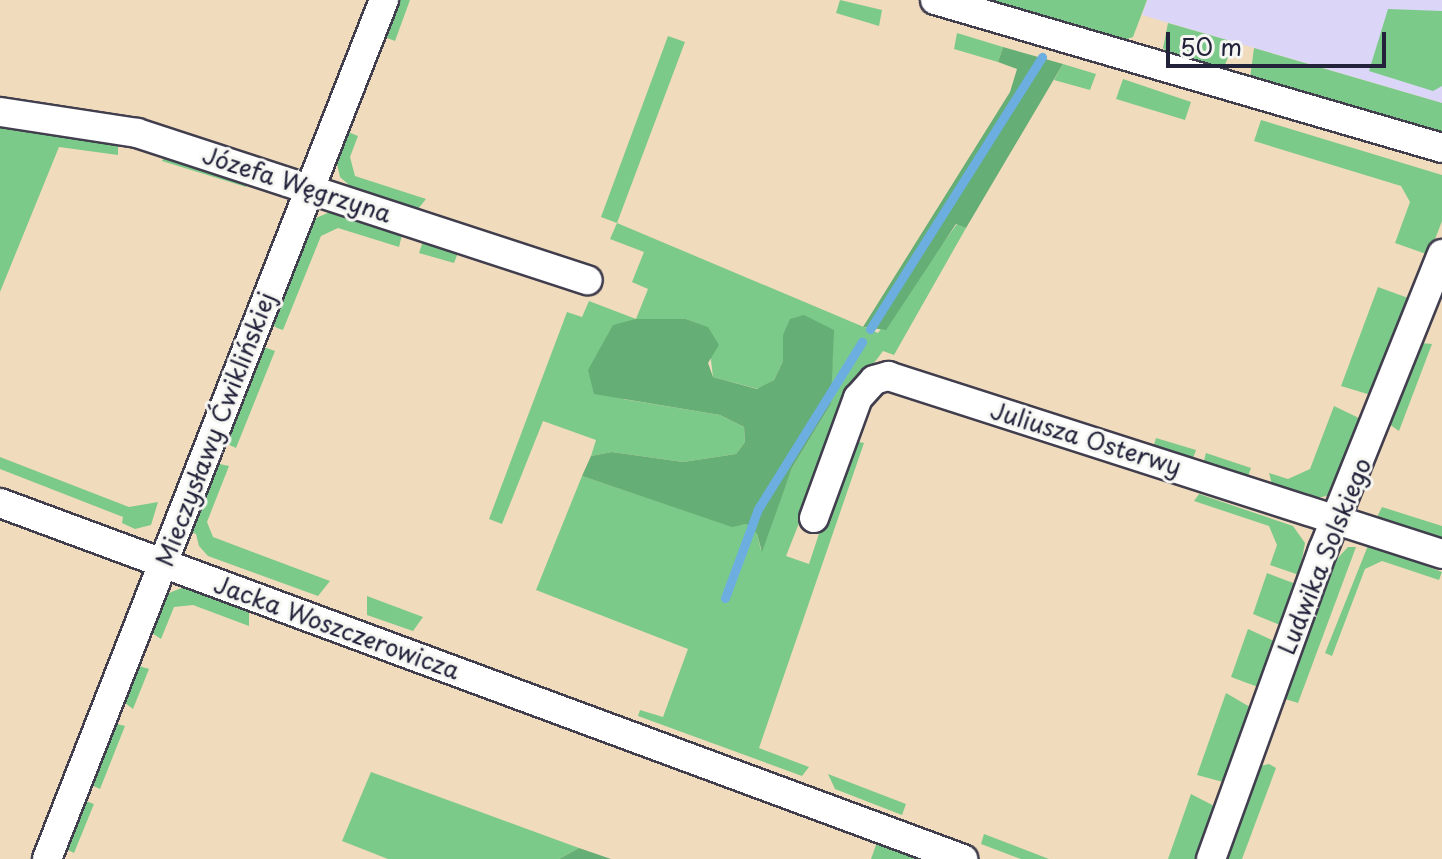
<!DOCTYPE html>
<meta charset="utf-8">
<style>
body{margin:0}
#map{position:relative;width:1442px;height:859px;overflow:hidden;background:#f1dbbd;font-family:"Playpen Sans",sans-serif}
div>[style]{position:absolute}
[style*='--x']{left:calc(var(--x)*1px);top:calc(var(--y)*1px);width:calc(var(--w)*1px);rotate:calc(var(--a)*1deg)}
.built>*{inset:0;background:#dbd6f7}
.green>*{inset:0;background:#7cca89}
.forest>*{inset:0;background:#65ae75}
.stream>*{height:9px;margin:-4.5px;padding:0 4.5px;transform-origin:4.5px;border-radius:4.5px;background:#6caee0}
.roads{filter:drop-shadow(2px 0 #413e4e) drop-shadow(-2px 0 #413e4e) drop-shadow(0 2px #413e4e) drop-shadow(0 -2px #413e4e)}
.minor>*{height:28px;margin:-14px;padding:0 14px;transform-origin:14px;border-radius:14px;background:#fff}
span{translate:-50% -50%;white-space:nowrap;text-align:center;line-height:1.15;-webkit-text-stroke:6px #f6f6f2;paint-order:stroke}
.street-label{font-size:24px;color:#22223b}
.scale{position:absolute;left:1166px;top:32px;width:220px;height:36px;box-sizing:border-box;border:4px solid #22223b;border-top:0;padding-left:10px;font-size:24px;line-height:28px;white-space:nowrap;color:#22223b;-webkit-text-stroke:6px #f6f6f2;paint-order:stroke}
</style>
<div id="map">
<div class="built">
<i style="clip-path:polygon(1147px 0,1442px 0,1442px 103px,1142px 15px)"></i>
</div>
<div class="green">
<i style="clip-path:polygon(397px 0,410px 0,395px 41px,382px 36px)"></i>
<i style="clip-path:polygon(840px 0,882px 10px,879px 26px,836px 13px)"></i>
<i style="clip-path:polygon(985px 0,1147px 0,1133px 37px,1121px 41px)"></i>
<i style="clip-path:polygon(1388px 9px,1442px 11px,1442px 86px,1433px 91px,1369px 71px)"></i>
<i style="clip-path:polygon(1168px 23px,1234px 42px,1223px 70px,1168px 53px,1163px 48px)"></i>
<i style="clip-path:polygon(957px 33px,1003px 47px,998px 62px,954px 49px)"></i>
<i style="clip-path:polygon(668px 36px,685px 42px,617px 223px,878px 333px,957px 224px,966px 228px,894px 355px,883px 351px,850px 395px,786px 556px,809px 564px,850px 440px,864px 443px,759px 748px,809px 767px,802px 776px,638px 716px,640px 710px,663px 717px,688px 649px,536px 590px,582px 476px,731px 526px,746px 524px,757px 534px,761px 550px,792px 468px,831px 404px,833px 330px,783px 335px,783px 361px,774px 380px,758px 389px,713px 377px,707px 327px,686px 319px,623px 399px,720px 415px,744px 427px,745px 442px,736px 454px,683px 462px,612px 452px,591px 456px,596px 440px,543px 421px,502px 524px,489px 519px,567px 312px,582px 317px,589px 301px,636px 319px,648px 289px,632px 282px,644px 252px,610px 239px,617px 223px,601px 217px)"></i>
<i style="clip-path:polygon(1254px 48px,1442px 103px,1442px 135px,1250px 78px)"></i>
<i style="clip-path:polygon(1063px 64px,1096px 74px,1090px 90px,1054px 80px)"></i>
<i style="clip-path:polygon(1123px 79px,1191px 102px,1185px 120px,1116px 99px)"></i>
<i style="clip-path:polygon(1261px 120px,1442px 175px,1442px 221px,1429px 255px,1395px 243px,1410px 202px,1401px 186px,1254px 141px)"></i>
<i style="clip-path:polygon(0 124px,118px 140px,118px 155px,59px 147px,0 292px)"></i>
<i style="clip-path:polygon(346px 131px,358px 136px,350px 157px,355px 176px,426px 199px,418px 209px,350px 186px,340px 177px,337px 164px)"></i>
<i style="clip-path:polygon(167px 153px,249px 176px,246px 187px,162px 161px)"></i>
<i style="clip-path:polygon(337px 209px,395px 227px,402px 235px,399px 247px,338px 228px,321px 236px,283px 330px,277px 328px,270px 323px,309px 221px)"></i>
<i style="clip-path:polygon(424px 238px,459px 250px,454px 263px,419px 253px)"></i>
<i style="clip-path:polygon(1378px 287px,1411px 299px,1374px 396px,1341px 386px)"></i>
<i style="clip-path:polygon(1421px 343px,1432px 344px,1399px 431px,1389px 424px)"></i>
<i style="clip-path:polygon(261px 346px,275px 351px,236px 448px,223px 442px)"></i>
<i style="clip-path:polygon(1334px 406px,1363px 420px,1330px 495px,1309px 500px,1273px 488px,1269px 473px,1288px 479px,1310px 469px)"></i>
<i style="clip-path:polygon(1156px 438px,1196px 450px,1192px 461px,1153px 448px)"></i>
<i style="clip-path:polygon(1206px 453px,1251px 468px,1247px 479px,1203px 464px)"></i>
<i style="clip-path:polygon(0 457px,129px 507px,158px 502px,151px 525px,135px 529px,122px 523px,123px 517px,0 469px)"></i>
<i style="clip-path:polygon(215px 463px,229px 466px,207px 522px,213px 537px,330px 581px,318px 596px,208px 556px,199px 546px,196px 534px,189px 531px)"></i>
<i style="clip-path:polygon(1199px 494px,1293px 526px,1305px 543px,1299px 575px,1270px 565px,1277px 545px,1269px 526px,1194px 501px)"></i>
<i style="clip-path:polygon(1382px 507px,1442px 526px,1442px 542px,1376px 519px)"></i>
<i style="clip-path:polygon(1369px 543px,1442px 572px,1439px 580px,1382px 561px,1365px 569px,1332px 656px,1325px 653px)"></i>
<i style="clip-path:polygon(1348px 547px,1356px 547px,1298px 703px,1282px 698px,1334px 562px)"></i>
<i style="clip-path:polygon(1267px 573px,1296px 584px,1280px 625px,1253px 614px)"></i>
<i style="clip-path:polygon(184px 587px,249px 610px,249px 626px,193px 605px,174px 607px,161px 639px,149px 631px,164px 595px)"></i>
<i style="clip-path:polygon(367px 596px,423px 617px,413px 631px,367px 615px)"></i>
<i style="clip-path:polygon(1248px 629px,1274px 641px,1258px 687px,1231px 677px)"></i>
<i style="clip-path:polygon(136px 665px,149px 669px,133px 709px,121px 700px)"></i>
<i style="clip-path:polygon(1226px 693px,1250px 707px,1223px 782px,1197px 775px)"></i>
<i style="clip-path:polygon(113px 723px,125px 726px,100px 789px,89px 784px)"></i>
<i style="clip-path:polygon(1269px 764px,1276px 768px,1242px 859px,1223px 859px,1256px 767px)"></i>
<i style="clip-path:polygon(371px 772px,579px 848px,559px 859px,388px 859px,342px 841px)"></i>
<i style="clip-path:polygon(828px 774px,906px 804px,902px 815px,835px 789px)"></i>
<i style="clip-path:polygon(1191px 794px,1218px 808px,1198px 859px,1168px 859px)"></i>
<i style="clip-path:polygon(83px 800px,94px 804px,74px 853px,64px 848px)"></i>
<i style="clip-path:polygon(984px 834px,1049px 859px,1021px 859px,981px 844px)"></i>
<i style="clip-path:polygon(877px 842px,923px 859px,871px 859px)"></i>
</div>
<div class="forest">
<i style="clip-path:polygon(1003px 47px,1063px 64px,966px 228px,956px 224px,886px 330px,863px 327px,1010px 92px,1017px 69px,998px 62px)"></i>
<i style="clip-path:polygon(804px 315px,834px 330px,831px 404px,792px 468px,762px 552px,757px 534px,746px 524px,732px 527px,582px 476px,591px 456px,612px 452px,683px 462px,736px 454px,745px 442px,744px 427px,720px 415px,594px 394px,588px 370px,613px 325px,636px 319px,686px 319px,708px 327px,719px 345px,708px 363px,713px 377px,757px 389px,774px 380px,783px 361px,783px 335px,790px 319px)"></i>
<i style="clip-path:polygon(579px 848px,611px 859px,559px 859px)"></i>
</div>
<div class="stream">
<i style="--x:870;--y:329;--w:322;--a:-57.7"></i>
<i style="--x:725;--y:598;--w:95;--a:-69.7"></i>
<i style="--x:758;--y:509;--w:197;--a:-58.1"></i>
</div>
<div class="roads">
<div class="minor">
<i style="--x:935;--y:0;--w:528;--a:16.27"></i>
<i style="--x:0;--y:112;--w:139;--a:8.7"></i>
<i style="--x:137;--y:133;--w:474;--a:18.1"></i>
<i style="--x:0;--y:503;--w:1027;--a:20.29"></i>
<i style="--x:814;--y:518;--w:128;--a:-69.9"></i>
<i style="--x:858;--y:398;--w:24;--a:-48"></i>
<i style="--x:874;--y:380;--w:15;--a:-16"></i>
<i style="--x:888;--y:376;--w:582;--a:17.81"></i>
<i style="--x:47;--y:859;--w:923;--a:-68.58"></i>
<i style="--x:1211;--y:859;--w:329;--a:-70.1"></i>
<i style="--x:1323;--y:550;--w:319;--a:-68.1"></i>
</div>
</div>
<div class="street-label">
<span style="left:297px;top:184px;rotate:18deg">Józefa Węgrzyna</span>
<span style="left:215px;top:429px;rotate:-69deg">Mieczysławy Ćwiklińskiej</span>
<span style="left:1086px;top:438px;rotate:17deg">Juliusza Osterwy</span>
<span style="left:1324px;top:556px;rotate:-68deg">Ludwika Solskiego</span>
<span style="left:337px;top:627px;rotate:20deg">Jacka Woszczerowicza</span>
</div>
<div class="scale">50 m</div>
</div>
